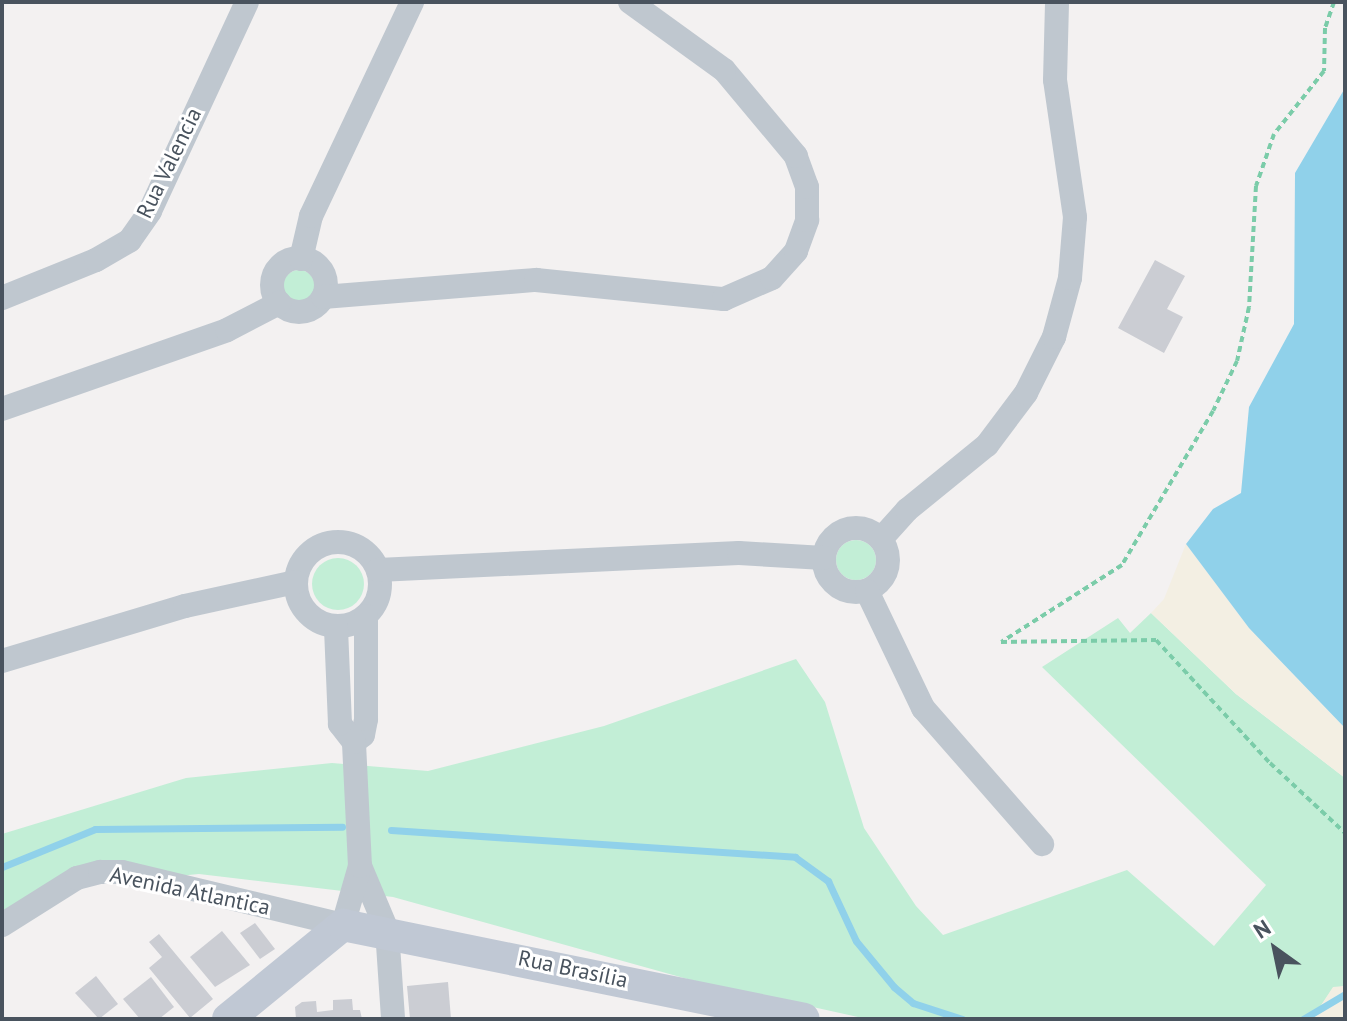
<!DOCTYPE html>
<meta charset="utf-8">
<style>
body{margin:0}
#map{position:relative;width:1347px;height:1021px;overflow:hidden;background:#f3f1f1;font-family:"PT Sans",sans-serif}
div>[style]{position:absolute}
[style*='--x']{left:calc(var(--x)*1px);top:calc(var(--y)*1px);width:calc(var(--w)*1px);rotate:calc(var(--a)*1deg)}
.green>*{inset:0;background:#c2eed6}
.round{border-radius:50%}
.sand>*{inset:0;background:#f3efe3}
.water>*{inset:0;background:#90d1ea}
.stream>*{height:7px;margin:-3.5px;padding:0 3.5px;transform-origin:3.5px;border-radius:3.5px;background:#90d1ea}
.building>*{inset:0;background:#cbcdd3}
.path>*{height:4px;margin-top:-2px;transform-origin:0;background:repeating-linear-gradient(90deg,#7bcca9 0 6px,transparent 0 10px)}
.street>*{height:24px;margin:-12px;padding:0 12px;transform-origin:12px;border-radius:12px;background:#bfc7cf}
.street>.ring{margin:-12px;padding:0;box-sizing:content-box;background:none;border:24px solid #bfc7cf;border-radius:50%}
.secondary>*{height:32px;margin:-16px;padding:0 16px;transform-origin:16px;border-radius:16px;background:#c0c8d4}
span{translate:-50% -50%;white-space:nowrap;text-align:center;line-height:1.15;-webkit-text-stroke:6px #fff;paint-order:stroke}
.street-label{font-size:22px;color:#49535e}
.frame{position:absolute;inset:0;border:4px solid #49535e;pointer-events:none}
.north{position:absolute;left:1235px;top:909px;width:80px;height:80px;-webkit-text-stroke:6px #fff;paint-order:stroke;rotate:327deg;font-size:22px;font-weight:700;line-height:32px;text-align:center;color:#49535e}
.north::after{content:'';display:block;margin:auto;width:28px;height:36px;background:#49535e;clip-path:polygon(50% 0,100% 100%,50% 72%,0 100%)}
</style>
<div id="map">
<div class="green">
<i class="round" style="left:283px;top:270px;width:32px;height:32px"></i>
<i class="round" style="left:836px;top:540px;width:40px;height:40px"></i>
<i class="round" style="left:312px;top:558px;width:52px;height:52px"></i>
<i style="clip-path:polygon(1151px 613px,1236px 694px,1345px 778px,1345px 986px,1333px 988px,1312px 1019px,867px 1019px,691px 980px,393px 897px,199px 874px,70px 886px,2px 914px,2px 834px,186px 778px,332px 763px,428px 771px,604px 726px,796px 659px,825px 702px,864px 828px,916px 906px,943px 935px,1127px 870px,1214px 946px,1266px 885px,1042px 667px,1118px 618px,1130px 633px)"></i>
</div>
<div class="sand">
<i style="clip-path:polygon(1186px 544px,1249px 628px,1345px 728px,1345px 778px,1236px 694px,1151px 613px,1164px 599px)"></i>
<i style="clip-path:polygon(1345px 986px,1345px 1019px,1312px 1019px,1333px 987px)"></i>
</div>
<div class="water">
<i style="clip-path:polygon(1345px 88px,1345px 728px,1249px 628px,1186px 544px,1213px 509px,1241px 493px,1249px 407px,1294px 324px,1295px 173px)"></i>
</div>
<div class="stream">
<i style="--x:391;--y:830;--w:405;--a:3.8"></i>
<i style="--x:795;--y:857;--w:41;--a:36"></i>
<i style="--x:828;--y:881;--w:66;--a:65"></i>
<i style="--x:856;--y:941;--w:60;--a:50.4"></i>
<i style="--x:894;--y:987;--w:25;--a:40"></i>
<i style="--x:913;--y:1003;--w:52;--a:18.1"></i>
<i style="--x:2;--y:867;--w:100;--a:-22.2"></i>
<i style="--x:95;--y:829;--w:247;--a:-0.5"></i>
<i style="--x:1303;--y:1019;--w:49;--a:-30.8"></i>
</div>
<div class="building">
<i style="clip-path:polygon(1155px 260px,1185px 276px,1167px 309px,1183px 317px,1164px 353px,1118px 328px)"></i>
<i style="clip-path:polygon(255px 923px,275px 949px,260px 959px,240px 933px)"></i>
<i style="clip-path:polygon(222px 931px,250px 965px,215px 987px,190px 957px)"></i>
<i style="clip-path:polygon(159px 934px,213px 999px,190px 1018px,149px 968px,162px 957px,149px 942px)"></i>
<i style="clip-path:polygon(96px 976px,118px 1004px,99px 1019px,75px 993px)"></i>
<i style="clip-path:polygon(151px 977px,174px 1007px,159px 1019px,140px 1019px,123px 999px)"></i>
<i style="clip-path:polygon(448px 982px,451px 1019px,410px 1019px,407px 986px)"></i>
<i style="clip-path:polygon(352px 999px,353px 1010px,360px 1010px,362px 1019px,296px 1019px,295px 1007px,302px 1002px,316px 1001px,317px 1012px,333px 1010px,333px 1000px)"></i>
</div>
<div class="path">
<i style="--x:1334;--y:2;--w:28;--a:109"></i>
<i style="--x:1325;--y:28;--w:43;--a:91.3"></i>
<i style="--x:1324;--y:71;--w:80;--a:128.4"></i>
<i style="--x:1274;--y:134;--w:55;--a:109.1"></i>
<i style="--x:1256;--y:186;--w:121;--a:93.3"></i>
<i style="--x:1249;--y:307;--w:55;--a:102.5"></i>
<i style="--x:1237;--y:361;--w:55;--a:115.6"></i>
<i style="--x:1213;--y:411;--w:179;--a:120.6"></i>
<i style="--x:1122;--y:565;--w:143;--a:147.5"></i>
<i style="--x:1001;--y:642;--w:155;--a:-0.7"></i>
<i style="--x:1156;--y:640;--w:168;--a:47.2"></i>
<i style="--x:1270;--y:763;--w:103;--a:43"></i>
<i style="--x:1345;--y:944;--w:17;--a:90"></i>
</div>
<div class="street">
<i class="ring" style="left:272px;top:258px;width:30px;height:30px"></i>
<i style="--x:301;--y:259;--w:44;--a:-76.9"></i>
<i style="--x:311;--y:216;--w:237;--a:-64.7"></i>
<i style="--x:323;--y:297;--w:214;--a:-4.6"></i>
<i style="--x:536;--y:280;--w:189;--a:5.8"></i>
<i style="--x:724;--y:299;--w:52;--a:-23.6"></i>
<i style="--x:772;--y:278;--w:36;--a:-48"></i>
<i style="--x:796;--y:251;--w:33;--a:-70"></i>
<i style="--x:807;--y:220;--w:33;--a:-90"></i>
<i style="--x:807;--y:187;--w:33;--a:-110"></i>
<i style="--x:796;--y:156;--w:112;--a:-129.9"></i>
<i style="--x:724;--y:70;--w:116;--a:-144.1"></i>
<i style="--x:2;--y:298;--w:101;--a:-22"></i>
<i style="--x:96;--y:260;--w:39;--a:-30"></i>
<i style="--x:130;--y:240;--w:35;--a:-55"></i>
<i style="--x:150;--y:211;--w:230;--a:-65.1"></i>
<i style="--x:2;--y:409;--w:238;--a:-19.3"></i>
<i style="--x:227;--y:330;--w:59;--a:-27.4"></i>
<i class="ring" style="left:824px;top:528px;width:40px;height:40px"></i>
<i style="--x:881;--y:539;--w:39;--a:-48"></i>
<i style="--x:907;--y:510;--w:103;--a:-39.1"></i>
<i style="--x:987;--y:445;--w:65;--a:-53.1"></i>
<i style="--x:1026;--y:393;--w:63;--a:-63.4"></i>
<i style="--x:1054;--y:337;--w:61;--a:-74.8"></i>
<i style="--x:1070;--y:278;--w:61;--a:-85.3"></i>
<i style="--x:1075;--y:217;--w:138;--a:-98.3"></i>
<i style="--x:1055;--y:80;--w:78;--a:-88.5"></i>
<i class="ring" style="left:296px;top:542px;width:60px;height:60px"></i>
<i style="--x:378;--y:570;--w:361;--a:-2.7"></i>
<i style="--x:739;--y:553;--w:85;--a:3.4"></i>
<i style="--x:867;--y:591;--w:130;--a:64.4"></i>
<i style="--x:923;--y:708;--w:181;--a:48.8"></i>
<i style="--x:2;--y:661;--w:191;--a:-16.7"></i>
<i style="--x:185;--y:606;--w:113;--a:-12.3"></i>
<i style="--x:354;--y:742;--w:11;--a:-38"></i>
<i style="--x:363;--y:735;--w:16;--a:-79"></i>
<i style="--x:366;--y:719;--w:103;--a:-90"></i>
<i style="--x:360;--y:866;--w:69;--a:67.1"></i>
<i style="--x:387;--y:930;--w:89;--a:86.1"></i>
<i style="--x:2;--y:925;--w:89;--a:-32.1"></i>
<i style="--x:77;--y:878;--w:24;--a:-15"></i>
<i style="--x:100;--y:872;--w:22;--a:0"></i>
<i style="--x:122;--y:872;--w:227;--a:13.5"></i>
<i style="--x:343;--y:925;--w:61;--a:-73.9"></i>
<i style="--x:360;--y:866;--w:124;--a:-92.8"></i>
<i style="--x:354;--y:742;--w:23;--a:-128"></i>
<i style="--x:340;--y:724;--w:97;--a:-92.4"></i>
</div>
<div class="secondary">
<i style="--x:228;--y:1019;--w:149;--a:-39.3"></i>
<i style="--x:343;--y:925;--w:470;--a:11.5"></i>
</div>
<div class="street-label">
<span style="left:169px;top:163px;rotate:-64deg">Rua Valencia</span>
<span style="left:190px;top:891px;rotate:12deg">Avenida Atlantica</span>
<span style="left:573px;top:969px;rotate:12deg">Rua Brasília</span>
</div>
<div class="frame"></div>
<div class="north">N</div>
</div>
